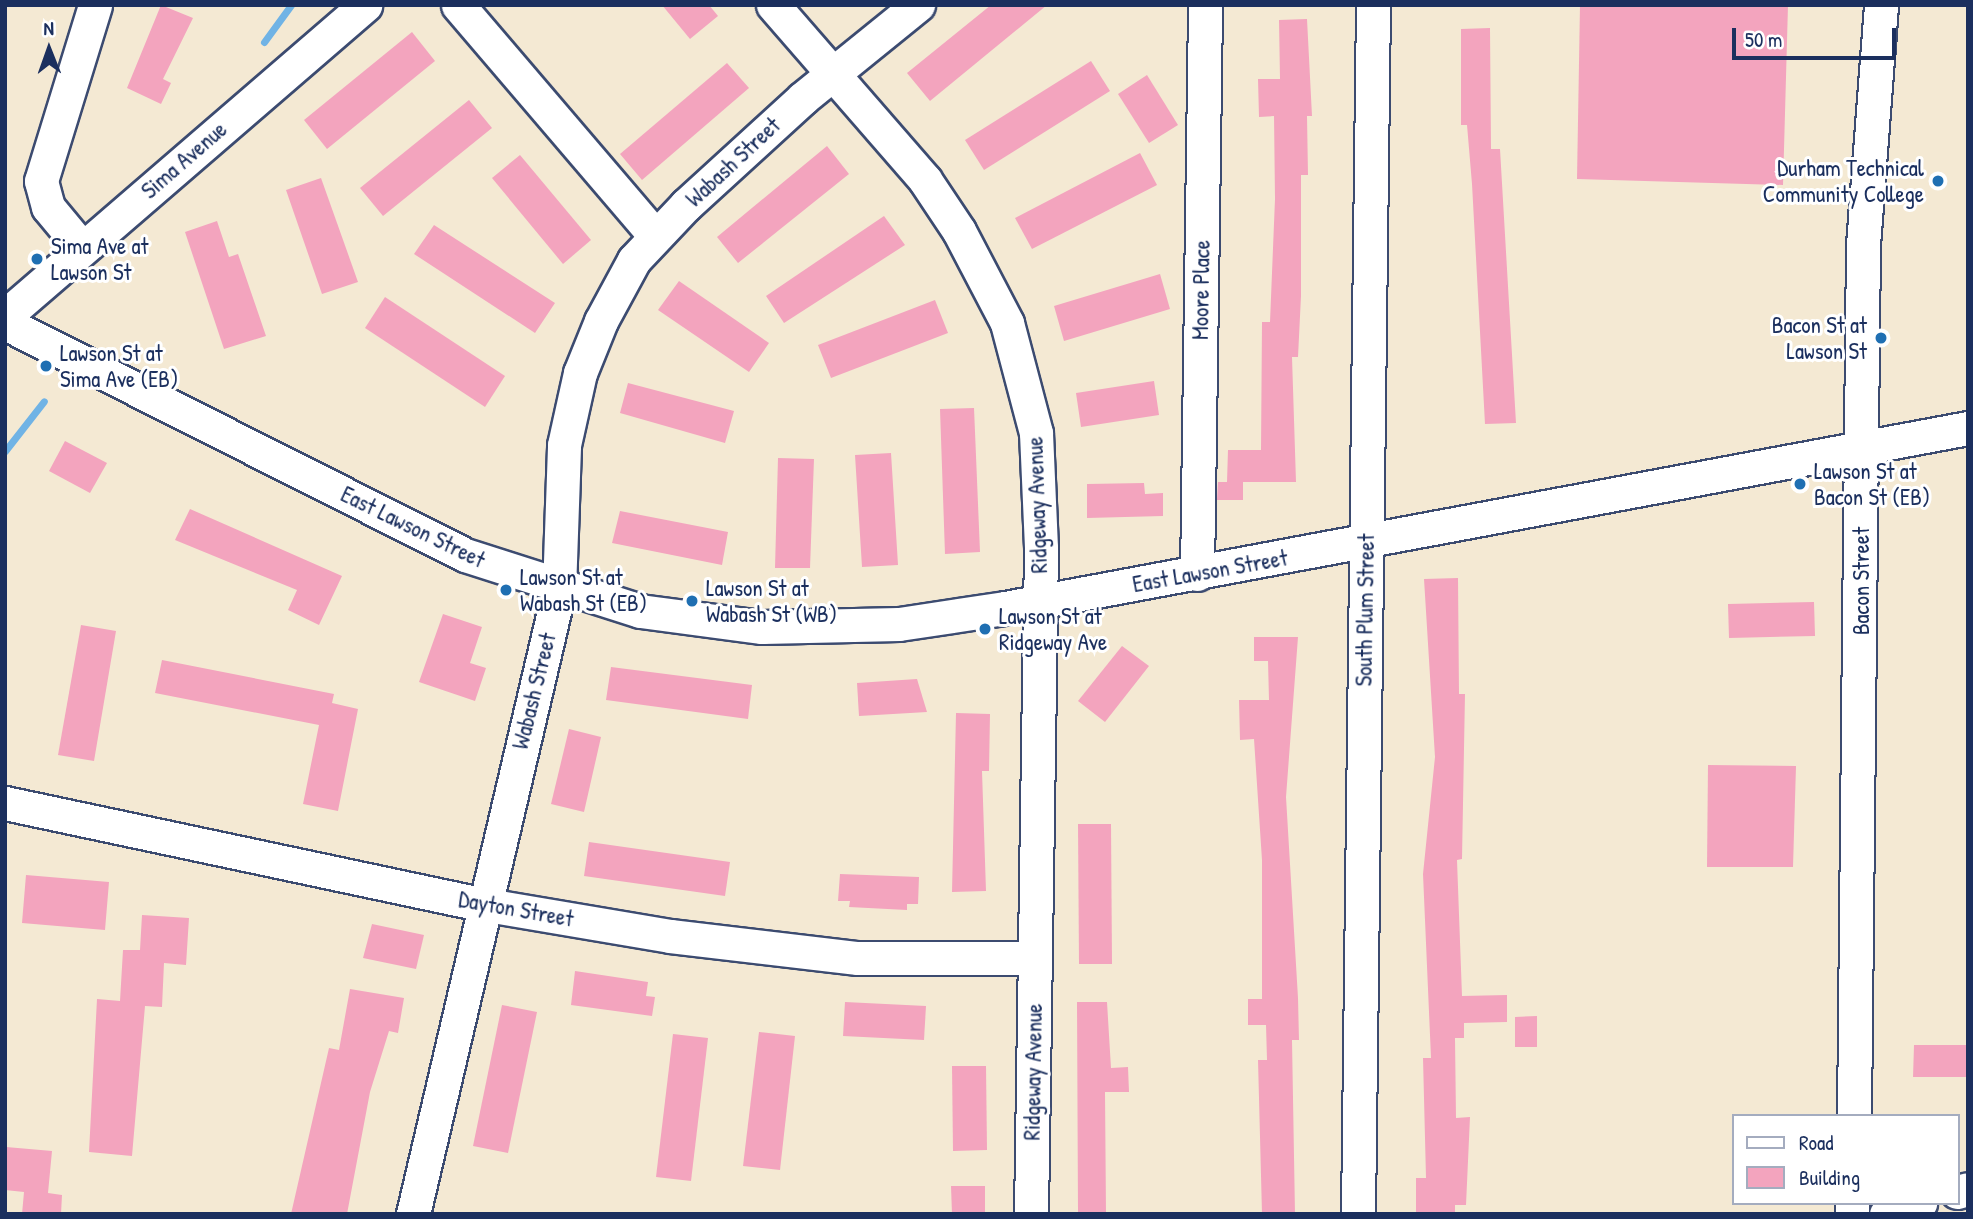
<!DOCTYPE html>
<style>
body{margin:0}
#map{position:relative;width:1973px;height:1219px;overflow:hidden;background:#f4e9d3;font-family:"Patrick Hand",sans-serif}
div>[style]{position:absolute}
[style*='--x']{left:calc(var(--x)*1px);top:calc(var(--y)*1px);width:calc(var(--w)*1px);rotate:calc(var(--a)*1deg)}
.stream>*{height:7px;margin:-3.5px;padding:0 3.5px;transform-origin:3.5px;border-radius:3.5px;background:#70b3e5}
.building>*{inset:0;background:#f3a4be}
.roads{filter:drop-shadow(2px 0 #3c4b70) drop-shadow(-2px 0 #3c4b70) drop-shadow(0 2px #3c4b70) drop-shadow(0 -2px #3c4b70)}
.minor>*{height:33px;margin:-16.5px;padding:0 16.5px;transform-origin:16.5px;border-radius:16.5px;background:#fff}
.dots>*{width:19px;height:19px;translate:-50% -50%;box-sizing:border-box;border:4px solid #fff;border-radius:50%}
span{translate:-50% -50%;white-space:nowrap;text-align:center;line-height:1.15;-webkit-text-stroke:6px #fff;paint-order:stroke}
.street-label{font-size:23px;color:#1b2f5e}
.poi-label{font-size:23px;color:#1b2f5e}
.right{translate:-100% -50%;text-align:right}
.left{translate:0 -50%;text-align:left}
.frame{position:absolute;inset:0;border:7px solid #1b2f5e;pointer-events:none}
.legend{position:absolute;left:1732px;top:1114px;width:228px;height:91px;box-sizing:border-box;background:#fff;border:2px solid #a4acbf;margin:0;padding:9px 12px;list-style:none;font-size:21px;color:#1b2f5e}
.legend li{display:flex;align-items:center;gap:14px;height:35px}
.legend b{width:35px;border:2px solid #a4acbf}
.north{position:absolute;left:14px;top:14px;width:70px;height:70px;-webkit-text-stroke:5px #fff;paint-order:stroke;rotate:359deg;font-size:19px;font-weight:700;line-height:28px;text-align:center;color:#1b2f5e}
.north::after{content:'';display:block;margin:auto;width:24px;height:32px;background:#1b2f5e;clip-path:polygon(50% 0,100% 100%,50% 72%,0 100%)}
.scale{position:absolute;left:1732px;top:28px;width:164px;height:32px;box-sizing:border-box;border:4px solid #1b2f5e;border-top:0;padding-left:9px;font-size:21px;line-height:24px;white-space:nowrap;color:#1b2f5e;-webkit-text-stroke:5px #fff;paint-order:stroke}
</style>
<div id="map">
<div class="stream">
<i style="--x:264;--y:42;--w:46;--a:-53.9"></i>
<i style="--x:5;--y:451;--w:63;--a:-52"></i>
</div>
<div class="building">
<i style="clip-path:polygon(161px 5px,193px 18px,163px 79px,171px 83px,161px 104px,127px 88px)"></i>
<i style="clip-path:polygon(662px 5px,709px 5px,718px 16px,690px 39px)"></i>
<i style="clip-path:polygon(991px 5px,1047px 5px,930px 101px,907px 73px)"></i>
<i style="clip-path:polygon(1580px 5px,1788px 5px,1783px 185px,1577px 179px)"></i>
<i style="clip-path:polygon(1307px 19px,1312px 116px,1307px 116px,1308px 175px,1301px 175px,1301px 296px,1298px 357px,1292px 357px,1296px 482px,1243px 482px,1243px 500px,1217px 500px,1218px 482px,1227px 482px,1228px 450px,1261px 450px,1262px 322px,1270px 322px,1275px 199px,1274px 116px,1259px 117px,1258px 79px,1280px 79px,1279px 20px)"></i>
<i style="clip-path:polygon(1490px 28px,1491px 149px,1500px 149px,1516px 423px,1485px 424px,1472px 184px,1467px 125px,1461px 125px,1461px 29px)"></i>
<i style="clip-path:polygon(412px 32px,435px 61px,327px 149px,304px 120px)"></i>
<i style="clip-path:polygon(1091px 61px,1110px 91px,984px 170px,965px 140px)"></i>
<i style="clip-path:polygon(727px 63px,749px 88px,642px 180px,620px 154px)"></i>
<i style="clip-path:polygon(1147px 75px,1178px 125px,1149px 143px,1118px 94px)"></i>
<i style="clip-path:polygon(469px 100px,492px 128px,383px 216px,360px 188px)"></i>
<i style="clip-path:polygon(827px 146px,849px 174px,738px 263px,717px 237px)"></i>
<i style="clip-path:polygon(1140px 153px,1157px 185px,1032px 249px,1015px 218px)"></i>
<i style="clip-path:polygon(520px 155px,591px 240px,563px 264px,492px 178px)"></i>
<i style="clip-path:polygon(321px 178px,358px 282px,322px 294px,286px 190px)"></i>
<i style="clip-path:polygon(884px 216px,905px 245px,784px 323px,766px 296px)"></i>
<i style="clip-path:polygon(217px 221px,229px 257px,238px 254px,266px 336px,224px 349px,185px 232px)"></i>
<i style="clip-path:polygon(434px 225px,555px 303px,535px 333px,414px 254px)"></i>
<i style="clip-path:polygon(1160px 274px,1170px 309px,1064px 341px,1054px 306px)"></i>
<i style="clip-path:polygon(679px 281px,769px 343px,749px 372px,658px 310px)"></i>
<i style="clip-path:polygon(385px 297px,505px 376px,485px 407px,365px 328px)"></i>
<i style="clip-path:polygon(935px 300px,948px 333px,831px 378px,818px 345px)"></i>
<i style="clip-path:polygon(1154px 381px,1159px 415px,1081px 427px,1076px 393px)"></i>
<i style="clip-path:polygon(628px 383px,734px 411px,725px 443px,620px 413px)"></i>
<i style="clip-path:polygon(974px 408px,980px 552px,945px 554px,940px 409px)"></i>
<i style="clip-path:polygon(65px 441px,107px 463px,90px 493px,49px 471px)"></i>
<i style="clip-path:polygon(891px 453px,898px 565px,862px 567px,855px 455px)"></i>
<i style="clip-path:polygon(778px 458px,814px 459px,810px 568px,775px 568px)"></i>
<i style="clip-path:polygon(1144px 483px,1145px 494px,1163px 493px,1163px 516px,1087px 518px,1087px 484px)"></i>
<i style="clip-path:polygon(190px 509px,342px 576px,319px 625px,288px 610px,297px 590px,175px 540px)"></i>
<i style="clip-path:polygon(620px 511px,728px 532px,722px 565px,612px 543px)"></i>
<i style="clip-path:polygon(1458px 578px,1459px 694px,1465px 694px,1462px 859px,1457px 860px,1462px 996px,1507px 995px,1507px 1022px,1464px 1023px,1464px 1038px,1455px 1038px,1456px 1118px,1470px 1117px,1466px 1205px,1455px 1205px,1455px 1214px,1416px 1214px,1416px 1178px,1426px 1178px,1423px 1058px,1431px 1058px,1423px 874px,1435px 757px,1424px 579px)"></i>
<i style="clip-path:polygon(1814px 602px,1815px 636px,1729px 638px,1728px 604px)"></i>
<i style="clip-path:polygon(443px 614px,482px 627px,470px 663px,486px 668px,475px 701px,419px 682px)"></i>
<i style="clip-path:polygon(81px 625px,116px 631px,94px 761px,58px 755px)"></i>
<i style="clip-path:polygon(1254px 637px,1298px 637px,1286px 797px,1298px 998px,1299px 1040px,1292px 1040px,1295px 1214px,1262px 1214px,1258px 1060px,1267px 1060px,1266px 1025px,1248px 1025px,1248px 999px,1262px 999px,1262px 860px,1254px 739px,1240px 740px,1239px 700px,1269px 700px,1268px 661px,1254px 661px)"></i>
<i style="clip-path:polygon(1122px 646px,1149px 666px,1105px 722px,1078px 701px)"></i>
<i style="clip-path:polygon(162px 660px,334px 694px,332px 703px,358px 709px,338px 811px,303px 804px,319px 725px,155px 693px)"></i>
<i style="clip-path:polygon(611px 667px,752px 685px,748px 719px,606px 700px)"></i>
<i style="clip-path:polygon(917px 679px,927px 712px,859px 716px,857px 683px)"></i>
<i style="clip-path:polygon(956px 713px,990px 714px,989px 771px,982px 771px,986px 891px,952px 892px)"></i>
<i style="clip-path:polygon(569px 729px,601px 737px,584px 812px,551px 804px)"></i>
<i style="clip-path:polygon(1708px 765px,1796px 766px,1793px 867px,1707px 867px)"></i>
<i style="clip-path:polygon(1078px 824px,1111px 824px,1112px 964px,1079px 964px)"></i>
<i style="clip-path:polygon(589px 842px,730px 862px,725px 896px,584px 876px)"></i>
<i style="clip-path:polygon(840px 874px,919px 877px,918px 904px,907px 904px,907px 910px,849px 907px,850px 901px,838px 901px)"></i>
<i style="clip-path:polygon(26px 875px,109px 882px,105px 930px,22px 923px)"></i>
<i style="clip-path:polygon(142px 915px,189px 918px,186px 965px,164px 963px,162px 1007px,145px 1006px,132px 1156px,89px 1152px,97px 999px,120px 1001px,123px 950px,140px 950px)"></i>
<i style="clip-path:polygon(372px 924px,424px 935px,416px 969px,363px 958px)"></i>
<i style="clip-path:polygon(575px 971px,648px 982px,646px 996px,655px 997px,652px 1016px,571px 1005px)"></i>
<i style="clip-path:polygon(350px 989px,404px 998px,398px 1033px,389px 1031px,370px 1092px,347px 1214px,291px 1214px,329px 1048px,339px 1050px)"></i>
<i style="clip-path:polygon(845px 1002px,926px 1006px,924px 1040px,843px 1036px)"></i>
<i style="clip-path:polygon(1077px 1002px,1107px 1002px,1111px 1068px,1128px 1067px,1129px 1092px,1105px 1092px,1106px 1214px,1078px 1214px)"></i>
<i style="clip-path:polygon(502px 1005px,537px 1012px,508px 1153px,473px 1146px)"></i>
<i style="clip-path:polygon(1537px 1016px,1537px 1047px,1515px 1047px,1515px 1017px)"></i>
<i style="clip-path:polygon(759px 1032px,795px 1036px,780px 1170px,743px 1166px)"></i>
<i style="clip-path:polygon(673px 1034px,708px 1038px,691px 1181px,656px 1177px)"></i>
<i style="clip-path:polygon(1914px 1045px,1968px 1045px,1968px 1077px,1913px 1077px)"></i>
<i style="clip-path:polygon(952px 1066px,986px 1066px,987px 1150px,953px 1151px)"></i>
<i style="clip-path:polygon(6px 1147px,52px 1151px,48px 1193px,62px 1195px,61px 1214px,22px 1214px,24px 1192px,5px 1190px)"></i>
<i style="clip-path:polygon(951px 1186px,985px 1186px,985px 1214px,952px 1214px)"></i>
</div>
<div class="roads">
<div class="minor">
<i style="--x:458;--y:5;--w:304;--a:49.5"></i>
<i style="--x:773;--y:5;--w:232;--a:49"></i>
<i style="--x:925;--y:180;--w:61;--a:56.3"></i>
<i style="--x:959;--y:231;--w:104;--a:62.4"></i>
<i style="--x:1007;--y:323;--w:114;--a:75.2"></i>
<i style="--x:1036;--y:433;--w:115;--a:87.5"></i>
<i style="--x:1041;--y:548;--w:666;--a:90.86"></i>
<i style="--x:82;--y:248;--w:53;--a:-129.7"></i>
<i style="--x:48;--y:207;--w:27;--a:-105"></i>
<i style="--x:41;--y:181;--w:184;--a:-72.9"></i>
<i style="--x:5;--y:316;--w:476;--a:-40.8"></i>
<i style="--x:5;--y:323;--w:515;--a:26.76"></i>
<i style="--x:465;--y:555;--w:184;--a:17.7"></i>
<i style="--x:640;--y:611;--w:123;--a:7.5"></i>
<i style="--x:762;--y:627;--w:137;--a:-1.3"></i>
<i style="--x:899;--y:624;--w:107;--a:-8.6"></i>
<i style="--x:1005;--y:608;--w:980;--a:-10.59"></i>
<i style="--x:1197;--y:574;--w:569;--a:-89.19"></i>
<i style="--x:5;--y:803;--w:487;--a:12"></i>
<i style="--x:481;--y:904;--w:192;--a:9.6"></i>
<i style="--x:670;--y:936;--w:189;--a:6.7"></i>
<i style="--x:858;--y:958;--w:176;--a:0"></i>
<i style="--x:1854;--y:1116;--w:871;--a:-89.41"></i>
<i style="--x:1863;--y:245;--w:241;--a:-85.7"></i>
<i style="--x:1957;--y:1192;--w:11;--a:-15"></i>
<i style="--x:413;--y:1214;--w:641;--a:-76.83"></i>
<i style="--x:559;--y:590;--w:145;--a:-88"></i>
<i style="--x:564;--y:445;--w:74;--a:-77.5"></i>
<i style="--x:580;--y:373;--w:56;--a:-68"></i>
<i style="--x:601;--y:321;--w:69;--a:-61.6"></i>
<i style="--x:634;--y:260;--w:76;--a:-46.6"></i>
<i style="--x:686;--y:205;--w:159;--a:-42.4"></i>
<i style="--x:803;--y:98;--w:148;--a:-39"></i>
<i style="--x:1358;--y:1214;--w:1209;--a:-89.29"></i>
<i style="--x:1852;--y:1214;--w:11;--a:-90"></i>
<i style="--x:1886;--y:1214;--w:36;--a:-18"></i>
</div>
</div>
<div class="dots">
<i style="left:1938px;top:181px;background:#1f6fb2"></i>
<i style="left:37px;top:259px;background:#1f6fb2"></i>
<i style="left:1881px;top:338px;background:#1f6fb2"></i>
<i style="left:46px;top:366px;background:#1f6fb2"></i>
<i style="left:1800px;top:484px;background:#1f6fb2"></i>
<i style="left:506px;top:590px;background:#1f6fb2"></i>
<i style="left:692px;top:601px;background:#1f6fb2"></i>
<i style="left:985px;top:629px;background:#1f6fb2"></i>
</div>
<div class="street-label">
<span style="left:184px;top:160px;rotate:-41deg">Sima Avenue</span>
<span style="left:733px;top:162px;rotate:-43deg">Wabash Street</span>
<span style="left:1201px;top:290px;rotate:-89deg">Moore Place</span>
<span style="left:1037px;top:505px;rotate:-92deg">Ridgeway Avenue</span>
<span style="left:413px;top:527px;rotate:26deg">East Lawson Street</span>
<span style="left:1210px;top:571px;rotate:-10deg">East Lawson Street</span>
<span style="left:1861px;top:581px;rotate:-90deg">Bacon Street</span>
<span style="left:1365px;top:610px;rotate:-89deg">South Plum Street</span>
<span style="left:534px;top:691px;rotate:-76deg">Wabash Street</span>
<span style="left:516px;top:909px;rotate:10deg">Dayton Street</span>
<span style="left:1033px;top:1072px;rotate:-89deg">Ridgeway Avenue</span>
</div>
<div class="poi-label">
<span class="right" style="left:1924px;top:181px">Durham Technical<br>Community College</span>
<span class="left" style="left:51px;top:259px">Sima Ave at<br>Lawson St</span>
<span class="right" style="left:1867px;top:338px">Bacon St at<br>Lawson St</span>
<span class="left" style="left:60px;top:366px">Lawson St at<br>Sima Ave (EB)</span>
<span class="left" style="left:1814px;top:484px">Lawson St at<br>Bacon St (EB)</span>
<span class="left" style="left:520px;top:590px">Lawson St at<br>Wabash St (EB)</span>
<span class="left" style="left:706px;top:601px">Lawson St at<br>Wabash St (WB)</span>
<span class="left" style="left:999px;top:629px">Lawson St at<br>Ridgeway Ave</span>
</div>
<div class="frame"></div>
<ul class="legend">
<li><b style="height:9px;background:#fff"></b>Road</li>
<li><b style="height:19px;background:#f3a4be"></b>Building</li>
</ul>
<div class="north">N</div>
<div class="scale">50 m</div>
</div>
